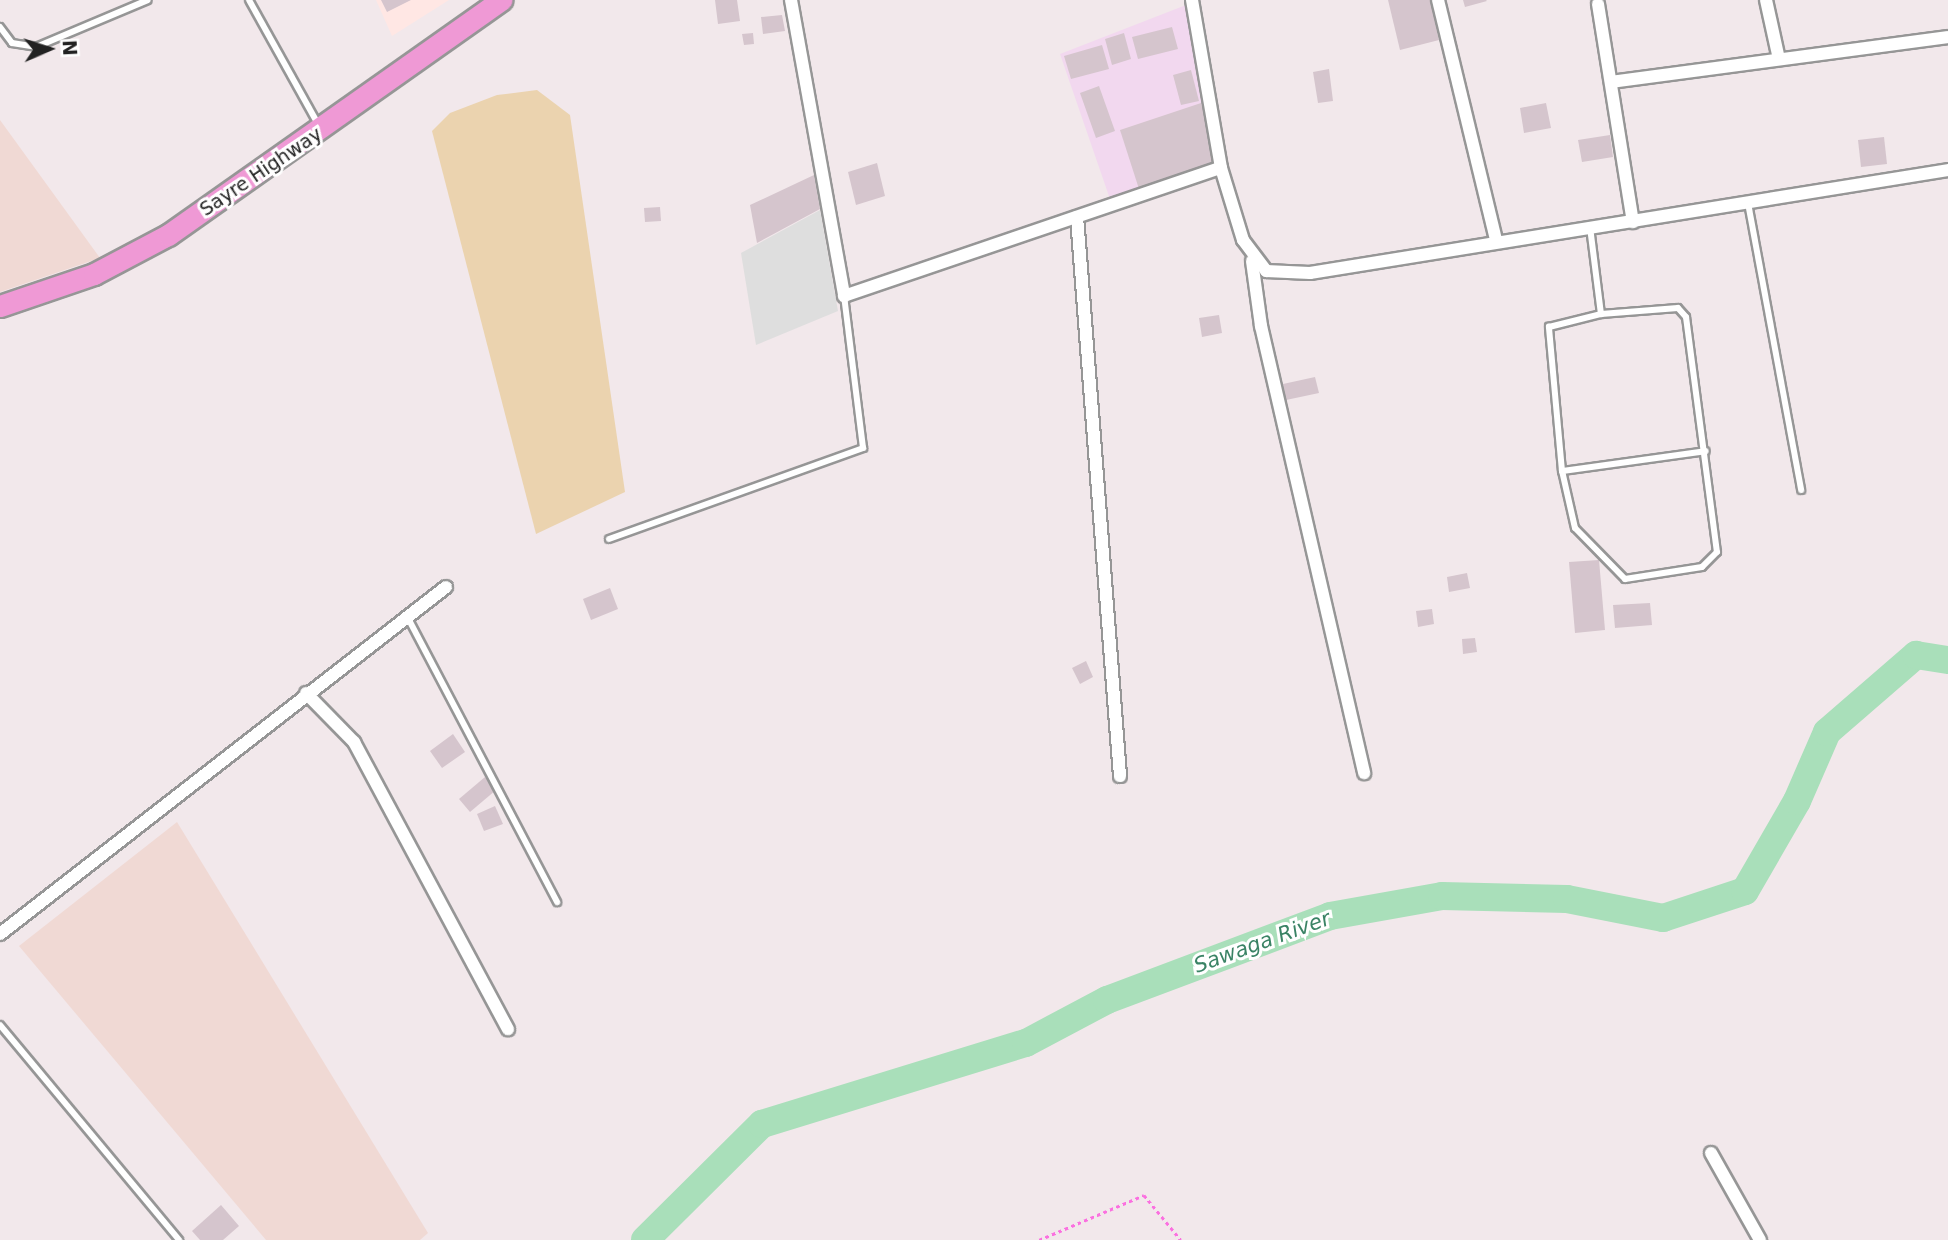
<!DOCTYPE html>
<style>
body{margin:0}
#map{position:relative;width:1948px;height:1240px;overflow:hidden;background:#f2e8eb;font-family:"DejaVu Sans",sans-serif}
div>[style]{position:absolute}
[style*='--x']{left:calc(var(--x)*1px);top:calc(var(--y)*1px);width:calc(var(--w)*1px);rotate:calc(var(--a)*1deg)}
.commercial>*{inset:0;background:#f2d8ef}
.education>*{inset:0;background:#ffe7e4}
.farmland>*{inset:0;background:#f0d9d4}
.grass>*{inset:0;background:#ebd3af}
.parking>*{inset:0;background:#dedede}
.river>*{height:28px;margin:-14px;padding:0 14px;transform-origin:14px;border-radius:14px;background:#a9dfba}
.building>*{inset:0;background:#d5c5cd}
.path>*{height:2.5px;margin-top:-1.25px;transform-origin:0;background:repeating-linear-gradient(90deg,#fb70e0 0 3.5px,transparent 0 7px)}
.roads{filter:drop-shadow(2px 0 #969696) drop-shadow(-2px 0 #969696) drop-shadow(0 2px #969696) drop-shadow(0 -2px #969696)}
.service>*{height:6px;margin:-3px;padding:0 3px;transform-origin:3px;border-radius:3px;background:#fff}
.minor>*{height:12px;margin:-6px;padding:0 6px;transform-origin:6px;border-radius:6px;background:#fff}
.trunk>*{height:21px;margin:-10.5px;padding:0 10.5px;transform-origin:10.5px;border-radius:10.5px;background:#ef99d5}
span{translate:-50% -50%;white-space:nowrap;text-align:center;line-height:1.15;-webkit-text-stroke:6px #fff;paint-order:stroke}
.street-label{font-size:19px;color:#222}
.water-label{font-size:21px;color:#3a8365;font-style:italic}
.north{position:absolute;left:14px;top:14px;width:70px;height:70px;-webkit-text-stroke:5px #fff;paint-order:stroke;rotate:87deg;font-size:19px;font-weight:700;line-height:28px;text-align:center;color:#222}
.north::after{content:'';display:block;margin:auto;width:24px;height:32px;background:#222;clip-path:polygon(50% 0,100% 100%,50% 72%,0 100%)}
</style>
<div id="map">
<div class="commercial">
<i style="clip-path:polygon(1186px 5px,1221px 168px,1111px 202px,1060px 54px)"></i>
</div>
<div class="education">
<i style="clip-path:polygon(376px 0,449px 0,392px 36px)"></i>
</div>
<div class="farmland">
<i style="clip-path:polygon(0 120px,100px 258px,0 292px)"></i>
<i style="clip-path:polygon(177px 822px,428px 1233px,420px 1240px,266px 1240px,19px 946px)"></i>
</div>
<div class="grass">
<i style="clip-path:polygon(537px 90px,570px 115px,625px 492px,536px 534px,432px 131px,450px 113px,497px 95px)"></i>
</div>
<div class="parking">
<i style="clip-path:polygon(820px 210px,838px 311px,756px 345px,741px 253px)"></i>
</div>
<div class="river">
<i style="--x:645;--y:1240;--w:165;--a:-44.8"></i>
<i style="--x:762;--y:1124;--w:276;--a:-17.1"></i>
<i style="--x:1026;--y:1043;--w:92;--a:-28"></i>
<i style="--x:1107;--y:1000;--w:238;--a:-20.6"></i>
<i style="--x:1330;--y:916;--w:114;--a:-10.1"></i>
<i style="--x:1442;--y:896;--w:125;--a:1.4"></i>
<i style="--x:1567;--y:899;--w:98;--a:11.2"></i>
<i style="--x:1663;--y:918;--w:86;--a:-18.2"></i>
<i style="--x:1745;--y:891;--w:104;--a:-60"></i>
<i style="--x:1797;--y:801;--w:75;--a:-66.5"></i>
<i style="--x:1827;--y:732;--w:118;--a:-40.9"></i>
<i style="--x:1916;--y:655;--w:32;--a:9"></i>
</div>
<div class="building">
<i style="clip-path:polygon(381px 0,411px 0,387px 12px)"></i>
<i style="clip-path:polygon(715px 0,737px 0,740px 21px,718px 24px)"></i>
<i style="clip-path:polygon(1388px 0,1430px 0,1439px 40px,1400px 50px)"></i>
<i style="clip-path:polygon(1463px 0,1486px 0,1487px 1px,1465px 7px)"></i>
<i style="clip-path:polygon(782px 15px,785px 31px,763px 34px,761px 17px)"></i>
<i style="clip-path:polygon(1172px 27px,1178px 49px,1138px 59px,1132px 37px)"></i>
<i style="clip-path:polygon(753px 33px,754px 44px,744px 45px,742px 34px)"></i>
<i style="clip-path:polygon(1124px 33px,1131px 59px,1112px 65px,1105px 39px)"></i>
<i style="clip-path:polygon(1102px 45px,1109px 69px,1071px 79px,1064px 56px)"></i>
<i style="clip-path:polygon(1329px 69px,1333px 101px,1318px 103px,1313px 72px)"></i>
<i style="clip-path:polygon(1191px 70px,1199px 101px,1181px 105px,1173px 75px)"></i>
<i style="clip-path:polygon(1099px 86px,1115px 131px,1096px 138px,1080px 93px)"></i>
<i style="clip-path:polygon(1201px 103px,1220px 162px,1139px 189px,1120px 130px)"></i>
<i style="clip-path:polygon(1546px 103px,1551px 128px,1524px 133px,1520px 108px)"></i>
<i style="clip-path:polygon(1610px 135px,1613px 157px,1582px 162px,1578px 140px)"></i>
<i style="clip-path:polygon(1884px 137px,1887px 164px,1861px 167px,1858px 140px)"></i>
<i style="clip-path:polygon(877px 163px,885px 196px,856px 205px,848px 172px)"></i>
<i style="clip-path:polygon(814px 175px,820px 209px,757px 243px,750px 205px)"></i>
<i style="clip-path:polygon(660px 207px,661px 221px,645px 222px,644px 208px)"></i>
<i style="clip-path:polygon(1219px 315px,1222px 333px,1202px 337px,1199px 318px)"></i>
<i style="clip-path:polygon(1315px 377px,1319px 393px,1286px 400px,1283px 384px)"></i>
<i style="clip-path:polygon(1599px 560px,1605px 630px,1575px 633px,1569px 562px)"></i>
<i style="clip-path:polygon(1467px 573px,1470px 588px,1449px 592px,1447px 577px)"></i>
<i style="clip-path:polygon(610px 588px,618px 609px,591px 620px,583px 599px)"></i>
<i style="clip-path:polygon(1650px 603px,1652px 625px,1615px 628px,1613px 605px)"></i>
<i style="clip-path:polygon(1432px 609px,1434px 624px,1418px 627px,1416px 611px)"></i>
<i style="clip-path:polygon(1475px 638px,1477px 652px,1463px 654px,1462px 639px)"></i>
<i style="clip-path:polygon(1086px 661px,1093px 677px,1080px 684px,1072px 668px)"></i>
<i style="clip-path:polygon(453px 734px,465px 752px,442px 768px,430px 751px)"></i>
<i style="clip-path:polygon(485px 777px,496px 790px,470px 812px,459px 799px)"></i>
<i style="clip-path:polygon(495px 806px,503px 824px,484px 831px,477px 814px)"></i>
<i style="clip-path:polygon(221px 1205px,239px 1226px,223px 1240px,200px 1240px,192px 1231px)"></i>
</div>
<div class="path">
<i style="--x:1039;--y:1240;--w:114;--a:-23.2"></i>
<i style="--x:1144;--y:1195;--w:58;--a:50.6"></i>
</div>
<div class="roads">
<div class="service">
<i style="--x:249;--y:0;--w:142;--a:60.9"></i>
<i style="--x:0;--y:27;--w:20;--a:53"></i>
<i style="--x:12;--y:43;--w:24;--a:9"></i>
<i style="--x:36;--y:47;--w:121;--a:-22.8"></i>
<i style="--x:1748;--y:203;--w:292;--a:79.5"></i>
<i style="--x:1590;--y:227;--w:88;--a:82.8"></i>
<i style="--x:1601;--y:314;--w:77;--a:-4.5"></i>
<i style="--x:1678;--y:308;--w:12;--a:48"></i>
<i style="--x:1686;--y:317;--w:237;--a:82.5"></i>
<i style="--x:1717;--y:552;--w:21;--a:135"></i>
<i style="--x:1702;--y:567;--w:78;--a:171.1"></i>
<i style="--x:1625;--y:579;--w:71;--a:-134.4"></i>
<i style="--x:1575;--y:528;--w:58;--a:-102.8"></i>
<i style="--x:1562;--y:471;--w:145;--a:-95.2"></i>
<i style="--x:1549;--y:327;--w:54;--a:-14"></i>
<i style="--x:1562;--y:471;--w:145;--a:-7.9"></i>
<i style="--x:609;--y:539;--w:270;--a:-19.7"></i>
<i style="--x:863;--y:448;--w:153;--a:-97.1"></i>
<i style="--x:408;--y:618;--w:321;--a:62.3"></i>
<i style="--x:0;--y:1025;--w:280;--a:50.2"></i>
</div>
<div class="minor">
<i style="--x:791;--y:0;--w:301;--a:79.8"></i>
<i style="--x:844;--y:296;--w:398;--a:-18.8"></i>
<i style="--x:1192;--y:0;--w:170;--a:80.2"></i>
<i style="--x:1221;--y:168;--w:75;--a:73"></i>
<i style="--x:1243;--y:240;--w:39;--a:53"></i>
<i style="--x:1266;--y:271;--w:44;--a:2.6"></i>
<i style="--x:1310;--y:273;--w:646;--a:-9.17"></i>
<i style="--x:1438;--y:0;--w:247;--a:76.4"></i>
<i style="--x:1766;--y:0;--w:60;--a:77.6"></i>
<i style="--x:1598;--y:4;--w:221;--a:80.9"></i>
<i style="--x:1611;--y:82;--w:340;--a:-7.6"></i>
<i style="--x:1077;--y:217;--w:561;--a:85.6"></i>
<i style="--x:1252;--y:261;--w:66;--a:82.1"></i>
<i style="--x:1261;--y:326;--w:459;--a:77"></i>
<i style="--x:306;--y:693;--w:69;--a:45.6"></i>
<i style="--x:354;--y:742;--w:326;--a:61.8"></i>
<i style="--x:0;--y:934;--w:565;--a:-37.88"></i>
<i style="--x:1711;--y:1153;--w:100;--a:60.6"></i>
</div>
<div class="trunk">
<i style="--x:0;--y:306;--w:99;--a:-18.8"></i>
<i style="--x:94;--y:274;--w:84;--a:-27.8"></i>
<i style="--x:168;--y:235;--w:408;--a:-35.2"></i>
</div>
</div>
<div class="street-label">
<span style="left:261px;top:172px;rotate:-34deg">Sayre Highway</span>
</div>
<div class="water-label">
<span style="left:1262px;top:942px;rotate:-20deg">Sawaga River</span>
</div>
<div class="north">N</div>
</div>
